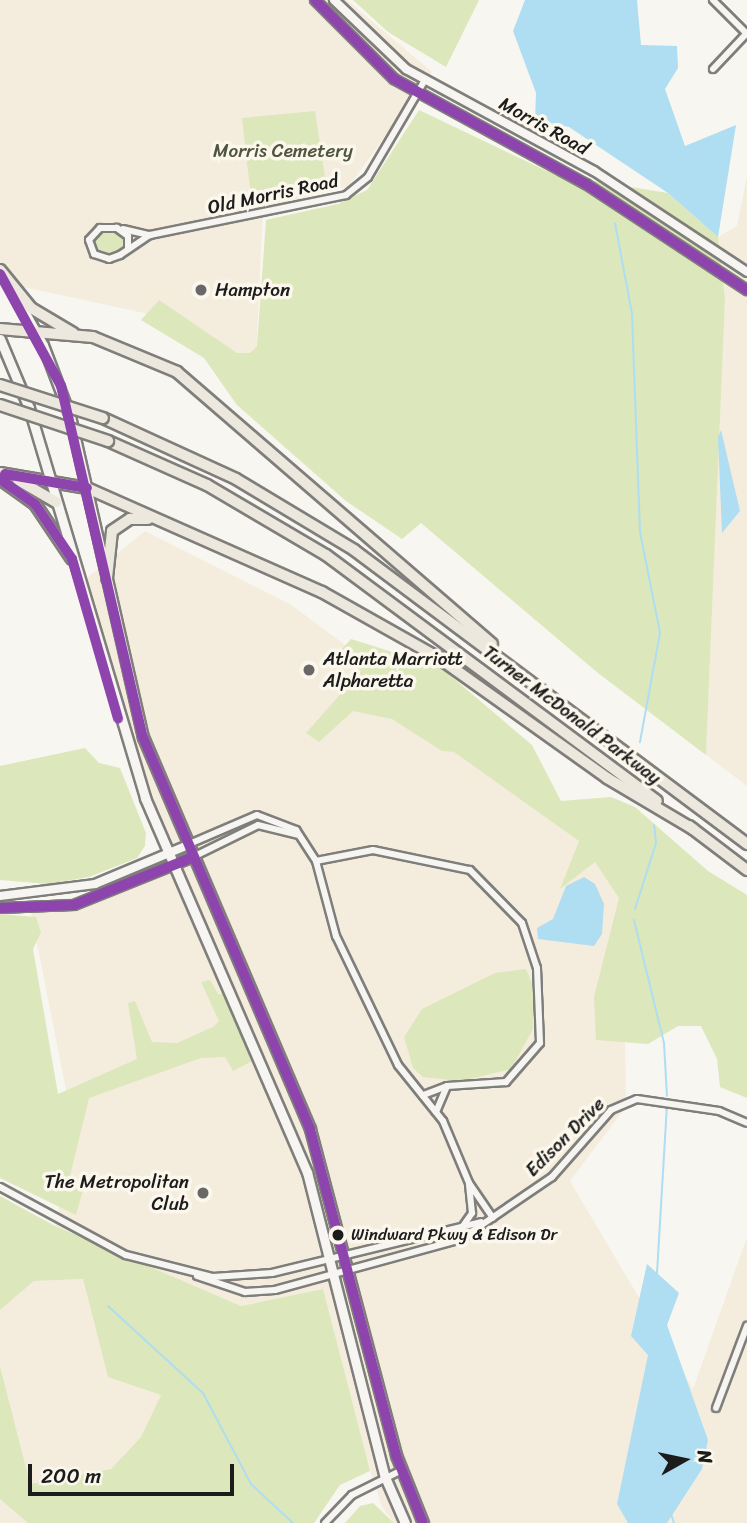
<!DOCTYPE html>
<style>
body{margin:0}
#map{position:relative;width:747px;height:1523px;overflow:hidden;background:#f8f6f0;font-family:Sriracha,sans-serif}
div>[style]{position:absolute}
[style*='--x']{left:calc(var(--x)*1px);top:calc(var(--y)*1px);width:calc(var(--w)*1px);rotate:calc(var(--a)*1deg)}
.built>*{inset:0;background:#f4edde}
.green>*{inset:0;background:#dce7bb}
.round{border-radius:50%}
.water>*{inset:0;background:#afddf1}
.stream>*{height:2px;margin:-1px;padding:0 1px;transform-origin:1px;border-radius:1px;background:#afddf1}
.roads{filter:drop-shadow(2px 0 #7f7e7b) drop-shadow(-2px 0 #7f7e7b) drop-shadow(0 2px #7f7e7b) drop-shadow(0 -2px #7f7e7b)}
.minor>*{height:6px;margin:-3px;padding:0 3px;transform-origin:3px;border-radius:3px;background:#f6f5f1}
.tertiary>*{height:8px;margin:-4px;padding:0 4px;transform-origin:4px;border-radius:4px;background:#f6f5f1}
.secondary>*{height:9px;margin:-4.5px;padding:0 4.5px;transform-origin:4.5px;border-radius:4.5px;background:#f6f5f1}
.motorway>*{height:10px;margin:-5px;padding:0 5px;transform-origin:5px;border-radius:5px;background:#ede8dd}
.bridges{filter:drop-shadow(2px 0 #7f7e7b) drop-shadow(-2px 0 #7f7e7b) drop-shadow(0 2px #7f7e7b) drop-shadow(0 -2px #7f7e7b)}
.motorway-bridge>*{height:10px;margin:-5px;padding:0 5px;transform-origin:5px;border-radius:5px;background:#ede8dd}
.bus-1>*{height:10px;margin:-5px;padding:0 5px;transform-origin:5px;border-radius:5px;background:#8e44ad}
.dots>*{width:19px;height:19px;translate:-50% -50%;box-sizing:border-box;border:4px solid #fbf7ec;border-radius:50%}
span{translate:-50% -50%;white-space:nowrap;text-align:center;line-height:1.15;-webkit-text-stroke:7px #fbf7ec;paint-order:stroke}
.bus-label{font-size:17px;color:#1c1c1c}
.left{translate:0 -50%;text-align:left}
.street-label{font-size:19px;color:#1c1c1c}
.park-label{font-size:19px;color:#4f553e}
.poi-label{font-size:19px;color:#1c1c1c}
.right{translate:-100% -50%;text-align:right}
.north{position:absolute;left:649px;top:1425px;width:70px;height:70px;-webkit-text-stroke:5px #fbf7ec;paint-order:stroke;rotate:81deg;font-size:19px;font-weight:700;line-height:28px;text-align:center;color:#1c1c1c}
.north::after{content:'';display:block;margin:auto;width:24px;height:32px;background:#1c1c1c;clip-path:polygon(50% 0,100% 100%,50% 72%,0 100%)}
.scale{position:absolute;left:28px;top:1464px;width:206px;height:32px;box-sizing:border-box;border:4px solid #1c1c1c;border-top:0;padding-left:9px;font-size:21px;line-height:24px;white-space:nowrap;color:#1c1c1c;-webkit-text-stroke:5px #fbf7ec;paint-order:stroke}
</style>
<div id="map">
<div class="built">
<i style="clip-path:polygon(0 0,347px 0,432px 72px,349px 186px,263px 208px,255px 382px,203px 344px,144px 313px,0 282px)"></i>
<i style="clip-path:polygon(747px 176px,747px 786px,706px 755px,725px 299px,718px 237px,737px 226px)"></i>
<i style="clip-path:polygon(145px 531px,290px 604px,668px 885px,624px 965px,626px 1107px,570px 1181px,693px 1389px,747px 1237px,747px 1523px,394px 1523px,382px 1507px,359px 1435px,323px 1289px,241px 1306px,55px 1226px,82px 1097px,67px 1095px,29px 903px,95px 895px,174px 858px,110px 673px,87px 578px)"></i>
<i style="clip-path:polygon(83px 1279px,108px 1376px,161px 1395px,141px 1437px,111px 1469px,29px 1484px,0 1366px,0 1310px,34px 1281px)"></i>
<i style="clip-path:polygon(0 1499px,28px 1523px,0 1523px)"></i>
</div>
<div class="green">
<i style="clip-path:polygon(353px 0,479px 0,446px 67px,388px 32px)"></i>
<i style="clip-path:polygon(419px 110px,555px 175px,668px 193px,718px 237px,725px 299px,706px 755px,598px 673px,421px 523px,402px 539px,346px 501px,237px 405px,204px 358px,141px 320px,159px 300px,237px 353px,250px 353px,257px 346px,266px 220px,338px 204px,367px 190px)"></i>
<i style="clip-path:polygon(315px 111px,326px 184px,251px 197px,242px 118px)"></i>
<i class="round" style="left:94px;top:228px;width:30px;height:30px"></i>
<i style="clip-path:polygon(351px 639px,440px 667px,532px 745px,561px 801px,611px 797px,635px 807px,708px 871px,747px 895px,747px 1098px,720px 1087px,717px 1059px,701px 1026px,678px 1026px,648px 1044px,596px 1040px,594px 997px,619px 898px,595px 862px,560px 889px,579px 841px,454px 752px,442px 751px,392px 719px,353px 711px,319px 742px,306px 733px,361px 671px,340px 651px)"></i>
<i style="clip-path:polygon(85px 748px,99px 763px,120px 768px,146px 833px,145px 846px,137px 858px,89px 877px,48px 884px,0 880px,0 766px)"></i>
<i style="clip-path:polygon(0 914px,36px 917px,41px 932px,33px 949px,58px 1094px,137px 1059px,128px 1003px,135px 1001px,152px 1042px,177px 1043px,213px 1027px,219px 1021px,201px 982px,210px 980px,218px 994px,226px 994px,254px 1060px,233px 1071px,225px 1057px,201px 1058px,89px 1098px,70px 1176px,85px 1183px,76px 1215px,0 1178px)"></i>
<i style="clip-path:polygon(526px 969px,535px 991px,533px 1029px,511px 1069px,461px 1081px,423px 1077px,413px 1068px,404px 1037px,422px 1009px,495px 973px)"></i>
<i style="clip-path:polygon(0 1196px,55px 1226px,241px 1306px,323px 1289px,370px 1471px,340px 1485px,314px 1523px,28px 1523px,0 1499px,0 1366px,30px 1484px,111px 1469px,141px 1437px,161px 1395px,108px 1377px,83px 1279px,34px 1281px,0 1310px)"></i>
<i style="clip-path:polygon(373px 1503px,394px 1523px,345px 1523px,360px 1506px)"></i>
</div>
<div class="water">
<i style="clip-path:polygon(525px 0,637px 0,641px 45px,677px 46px,678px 68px,665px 89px,685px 146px,736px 125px,718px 237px,668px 193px,569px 127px,535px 120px,536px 93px,513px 31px)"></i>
<i style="clip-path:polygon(721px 430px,740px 511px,722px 533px,718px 437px)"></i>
<i style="clip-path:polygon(584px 877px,595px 884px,604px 904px,602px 934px,594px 946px,538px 939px,537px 928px,553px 919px,566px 886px)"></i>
<i style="clip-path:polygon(647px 1264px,679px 1293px,667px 1325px,708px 1440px,702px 1469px,667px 1523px,628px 1523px,617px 1504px,648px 1355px,631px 1336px)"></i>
</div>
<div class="stream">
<i style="--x:615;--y:223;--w:93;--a:79.4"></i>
<i style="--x:632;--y:314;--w:218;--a:87.9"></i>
<i style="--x:640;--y:532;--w:103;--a:78.8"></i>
<i style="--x:660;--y:633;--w:111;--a:100.4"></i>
<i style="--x:635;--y:909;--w:69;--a:-72.3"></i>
<i style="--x:656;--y:843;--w:18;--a:-96"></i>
<i style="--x:634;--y:920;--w:127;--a:76.3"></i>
<i style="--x:664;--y:1043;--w:53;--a:86.8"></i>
<i style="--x:657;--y:1273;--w:166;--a:-86.6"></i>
<i style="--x:108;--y:1306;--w:129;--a:42.5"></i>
<i style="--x:203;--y:1393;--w:103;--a:62.2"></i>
<i style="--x:251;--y:1484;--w:57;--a:42.9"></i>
<i style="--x:671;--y:1514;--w:9;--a:72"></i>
</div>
<div class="roads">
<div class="minor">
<i style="--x:713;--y:0;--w:48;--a:45"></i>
<i style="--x:713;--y:69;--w:50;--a:-46.6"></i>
<i style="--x:123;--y:229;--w:28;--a:13"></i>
<i style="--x:150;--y:235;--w:200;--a:-11.5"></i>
<i style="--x:346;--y:195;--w:28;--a:-39"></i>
<i style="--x:368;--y:177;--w:113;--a:-59.6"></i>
<i style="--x:128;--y:248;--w:12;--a:-90"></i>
<i style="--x:128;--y:236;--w:14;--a:-144"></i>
<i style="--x:117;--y:228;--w:17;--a:180"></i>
<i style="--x:100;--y:228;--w:16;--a:133"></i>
<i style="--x:89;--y:240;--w:15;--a:70"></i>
<i style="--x:94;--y:254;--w:16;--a:18"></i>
<i style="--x:109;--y:259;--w:12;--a:-20"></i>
<i style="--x:120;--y:255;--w:36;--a:-34"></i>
<i style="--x:187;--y:845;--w:76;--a:-23.2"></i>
<i style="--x:257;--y:815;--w:42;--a:21"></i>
<i style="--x:296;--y:830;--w:37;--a:57"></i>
<i style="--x:316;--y:861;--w:78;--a:75.1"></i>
<i style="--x:336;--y:936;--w:143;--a:64.3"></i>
<i style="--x:398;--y:1065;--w:72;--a:51.2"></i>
<i style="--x:443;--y:1121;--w:67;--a:67.2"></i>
<i style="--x:469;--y:1183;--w:42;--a:55.6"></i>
<i style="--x:193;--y:857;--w:72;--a:-26.2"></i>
<i style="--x:258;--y:825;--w:41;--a:14"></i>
<i style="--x:316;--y:861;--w:58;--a:-10.9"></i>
<i style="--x:373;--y:850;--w:99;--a:11.7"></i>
<i style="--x:470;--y:870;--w:74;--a:45.5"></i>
<i style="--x:522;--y:923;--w:47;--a:71.6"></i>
<i style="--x:537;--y:968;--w:75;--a:87.7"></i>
<i style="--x:540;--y:1043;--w:52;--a:131.1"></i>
<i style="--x:506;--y:1082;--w:59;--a:176.1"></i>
<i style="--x:447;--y:1086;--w:26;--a:159"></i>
<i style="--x:436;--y:1112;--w:28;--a:-67"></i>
<i style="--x:0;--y:1187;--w:143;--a:28.4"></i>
<i style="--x:126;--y:1255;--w:90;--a:14.2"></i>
<i style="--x:213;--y:1277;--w:59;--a:-3.9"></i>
<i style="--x:272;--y:1273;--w:215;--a:-13.7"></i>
<i style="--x:463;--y:1226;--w:16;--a:-55"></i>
<i style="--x:472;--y:1213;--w:28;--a:-96"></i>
<i style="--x:197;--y:1276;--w:51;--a:18.4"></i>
<i style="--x:245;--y:1292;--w:30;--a:-4"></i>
<i style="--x:275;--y:1290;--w:193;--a:-15.3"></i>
<i style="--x:461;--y:1239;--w:110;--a:-34.3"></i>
<i style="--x:552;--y:1177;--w:89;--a:-48.6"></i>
<i style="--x:611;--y:1110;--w:28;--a:-23"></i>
<i style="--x:637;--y:1099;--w:83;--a:8.3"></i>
<i style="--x:719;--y:1111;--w:30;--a:23"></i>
<i style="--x:716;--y:1408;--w:88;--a:-69.3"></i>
<i style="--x:325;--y:1523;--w:39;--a:-46"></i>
<i style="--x:352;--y:1495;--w:54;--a:-26.6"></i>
</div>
<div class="tertiary">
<i style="--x:315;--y:0;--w:112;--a:45"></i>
<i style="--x:394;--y:79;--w:219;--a:28.7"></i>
<i style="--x:586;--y:184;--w:193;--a:33.4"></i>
<i style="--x:334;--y:0;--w:100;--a:43.8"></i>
<i style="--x:406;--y:69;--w:214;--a:28.5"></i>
<i style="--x:594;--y:171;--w:183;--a:33.4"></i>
<i style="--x:0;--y:896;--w:96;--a:-7.2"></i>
<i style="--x:95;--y:884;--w:99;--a:-22.7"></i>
<i style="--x:0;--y:908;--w:74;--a:-2.3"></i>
<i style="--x:74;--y:905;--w:126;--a:-21.9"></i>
</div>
<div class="secondary">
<i style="--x:15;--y:295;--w:57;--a:60.8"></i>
<i style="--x:43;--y:345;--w:76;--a:69.2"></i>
<i style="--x:70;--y:416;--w:329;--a:77.2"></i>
<i style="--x:143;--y:737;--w:426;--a:66.9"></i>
<i style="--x:310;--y:1129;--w:337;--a:75.2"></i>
<i style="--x:396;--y:1455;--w:73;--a:68.3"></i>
<i style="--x:0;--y:339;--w:75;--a:67.2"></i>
<i style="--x:29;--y:408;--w:407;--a:73.4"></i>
<i style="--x:145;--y:798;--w:408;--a:66.6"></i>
<i style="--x:307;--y:1172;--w:315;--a:75.7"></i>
<i style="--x:385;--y:1477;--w:50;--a:66.5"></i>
</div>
<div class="motorway">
<i style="--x:0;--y:270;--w:49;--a:50.8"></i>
<i style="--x:31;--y:308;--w:49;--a:30.8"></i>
<i style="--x:0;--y:329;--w:93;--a:4.9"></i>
<i style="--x:93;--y:337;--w:91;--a:22.6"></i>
<i style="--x:177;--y:372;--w:416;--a:40.8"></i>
<i style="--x:103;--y:418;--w:146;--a:24.6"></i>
<i style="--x:236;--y:479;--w:138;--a:31"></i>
<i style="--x:354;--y:550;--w:491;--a:36.8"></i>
<i style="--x:108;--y:441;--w:108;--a:24"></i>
<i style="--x:207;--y:485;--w:138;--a:30.5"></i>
<i style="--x:326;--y:555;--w:412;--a:36.6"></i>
<i style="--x:0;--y:473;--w:88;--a:9.8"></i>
<i style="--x:87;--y:488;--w:257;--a:23.9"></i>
<i style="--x:322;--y:592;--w:134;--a:29.4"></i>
<i style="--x:439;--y:658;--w:206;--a:35.5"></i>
<i style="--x:607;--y:778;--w:100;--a:30.7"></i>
<i style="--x:0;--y:479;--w:43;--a:35.5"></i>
<i style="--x:35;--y:504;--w:66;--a:56.1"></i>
<i style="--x:18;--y:480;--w:44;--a:30.1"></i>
<i style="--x:107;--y:578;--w:47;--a:-83.9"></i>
<i style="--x:112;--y:531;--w:22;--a:-34"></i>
<i style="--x:130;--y:519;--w:18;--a:0"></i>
<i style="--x:689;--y:826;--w:73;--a:37.2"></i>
</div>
</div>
<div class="bridges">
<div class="motorway-bridge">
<i style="--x:0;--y:385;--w:108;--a:17.8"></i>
<i style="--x:0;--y:405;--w:114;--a:18.4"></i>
</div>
</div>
<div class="bus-1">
<i style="--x:315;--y:0;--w:112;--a:45"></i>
<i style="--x:394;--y:79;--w:219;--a:28.7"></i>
<i style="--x:586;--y:184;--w:193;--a:33.4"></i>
<i style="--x:0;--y:274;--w:128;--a:61.4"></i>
<i style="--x:61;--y:386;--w:360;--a:76.9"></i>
<i style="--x:143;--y:737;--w:426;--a:66.9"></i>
<i style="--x:310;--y:1129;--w:337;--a:75.2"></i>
<i style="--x:396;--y:1455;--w:73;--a:68.3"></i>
<i style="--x:5;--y:474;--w:83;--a:9.7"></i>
<i style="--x:0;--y:479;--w:43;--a:35.5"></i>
<i style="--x:35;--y:504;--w:66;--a:56.1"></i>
<i style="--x:72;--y:559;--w:166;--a:73.9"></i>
<i style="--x:0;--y:908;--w:74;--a:-2.3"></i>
<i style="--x:74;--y:905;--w:126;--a:-21.9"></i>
</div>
<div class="dots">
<i style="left:201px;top:290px;background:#696866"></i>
<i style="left:309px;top:670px;background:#696866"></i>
<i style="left:203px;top:1193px;background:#696866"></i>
<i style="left:338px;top:1235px;background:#1c1c1c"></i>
</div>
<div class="bus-label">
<span class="left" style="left:351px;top:1235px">Windward Pkwy &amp; Edison Dr</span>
</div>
<div class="street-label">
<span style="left:544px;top:126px;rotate:29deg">Morris Road</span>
<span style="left:273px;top:194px;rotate:-12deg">Old Morris Road</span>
<span style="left:572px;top:715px;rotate:37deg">Turner McDonald Parkway</span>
<span style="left:565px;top:1137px;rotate:-45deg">Edison Drive</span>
</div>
<div class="park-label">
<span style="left:283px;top:151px">Morris Cemetery</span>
</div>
<div class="poi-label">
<span class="left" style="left:215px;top:290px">Hampton</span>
<span class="left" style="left:323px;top:670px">Atlanta Marriott<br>Alpharetta</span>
<span class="right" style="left:189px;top:1193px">The Metropolitan<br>Club</span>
</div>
<div class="north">N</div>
<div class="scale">200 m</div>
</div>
